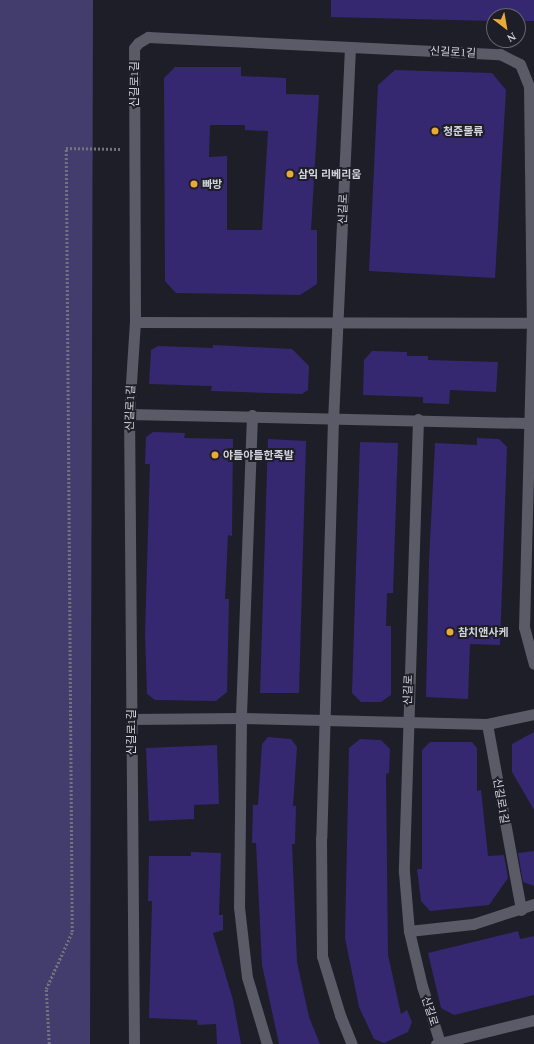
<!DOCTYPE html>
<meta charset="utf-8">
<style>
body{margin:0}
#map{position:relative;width:534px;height:1044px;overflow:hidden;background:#1e1e28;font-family:"Times New Roman","Noto Sans KR",serif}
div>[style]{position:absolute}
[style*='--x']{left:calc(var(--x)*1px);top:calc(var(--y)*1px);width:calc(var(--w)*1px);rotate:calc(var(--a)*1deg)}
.green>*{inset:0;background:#433d6e}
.building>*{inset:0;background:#362771}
.path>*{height:2.5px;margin-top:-1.25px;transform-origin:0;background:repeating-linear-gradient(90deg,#73737b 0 2px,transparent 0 4px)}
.minor>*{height:11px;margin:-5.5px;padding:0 5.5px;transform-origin:5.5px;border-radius:5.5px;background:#5b5b67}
.dots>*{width:11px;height:11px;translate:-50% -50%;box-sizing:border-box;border:2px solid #1e1e28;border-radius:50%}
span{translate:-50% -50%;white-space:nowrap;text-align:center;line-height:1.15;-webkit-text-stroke:4px #1e1e28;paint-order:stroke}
.street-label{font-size:11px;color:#d3d3da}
.poi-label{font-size:11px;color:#d3d3da;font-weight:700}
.left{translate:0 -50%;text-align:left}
.north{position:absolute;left:486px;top:8px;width:40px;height:40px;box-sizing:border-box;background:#1e1e28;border:1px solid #66666f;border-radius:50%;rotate:149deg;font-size:11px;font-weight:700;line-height:16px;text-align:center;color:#d3d3da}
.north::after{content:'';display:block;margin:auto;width:14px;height:18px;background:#eaaa38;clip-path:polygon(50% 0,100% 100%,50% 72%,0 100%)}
</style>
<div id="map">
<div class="green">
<i style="clip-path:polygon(0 0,93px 0,90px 1044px,0 1044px)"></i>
</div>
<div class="building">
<i style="clip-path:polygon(331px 0,534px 0,534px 21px,518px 21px,518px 16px,494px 16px,494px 21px,331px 17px)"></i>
<i style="clip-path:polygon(evenodd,175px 67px,241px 67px,241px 76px,286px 78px,286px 94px,319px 95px,311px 230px,317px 230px,317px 284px,300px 295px,176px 293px,165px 281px,164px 78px,175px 67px,210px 125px,245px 125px,245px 130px,268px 131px,262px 230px,227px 230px,227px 156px,209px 157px,210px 125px)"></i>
<i style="clip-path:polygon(395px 70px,492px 73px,506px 90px,495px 278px,369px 271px,378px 85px)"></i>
<i style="clip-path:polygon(213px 345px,292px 349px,309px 366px,308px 390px,302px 394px,211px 391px,212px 386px,149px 384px,151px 350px,158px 346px,213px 348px)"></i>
<i style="clip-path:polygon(372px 351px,407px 352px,407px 356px,428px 356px,428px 360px,498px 362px,496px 392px,450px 390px,449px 404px,423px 403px,423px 397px,363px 395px,364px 360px)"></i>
<i style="clip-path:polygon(153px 432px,185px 433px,184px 438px,233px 439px,232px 536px,228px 535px,225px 599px,229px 599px,227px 692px,216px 701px,155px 700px,147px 694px,145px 634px,150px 464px,145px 464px,146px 437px)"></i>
<i style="clip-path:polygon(477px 438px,499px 439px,507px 447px,500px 645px,470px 644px,468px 699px,426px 697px,429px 562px,435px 443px,477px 445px)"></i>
<i style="clip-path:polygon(268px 439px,306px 441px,299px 693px,260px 693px)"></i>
<i style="clip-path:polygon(360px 442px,398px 443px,393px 593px,387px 593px,386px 626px,391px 626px,391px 695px,381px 702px,361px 702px,352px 693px)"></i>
<i style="clip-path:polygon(534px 732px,534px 810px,512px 772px,512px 744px)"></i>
<i style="clip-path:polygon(268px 737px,291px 739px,297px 747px,293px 806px,296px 806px,295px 844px,292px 844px,297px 962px,309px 1017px,320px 1044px,279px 1044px,262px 965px,256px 843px,252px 843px,253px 805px,258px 805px,262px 744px)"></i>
<i style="clip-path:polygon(360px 739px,381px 740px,390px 749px,389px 773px,386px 774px,388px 955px,401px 1014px,407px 1010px,412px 1022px,408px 1032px,384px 1043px,374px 1039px,359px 1007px,345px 938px,349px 748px)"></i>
<i style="clip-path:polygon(430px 742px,472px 742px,477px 748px,477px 791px,481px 790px,488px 856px,504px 855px,508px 878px,489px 905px,430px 911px,421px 901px,417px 869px,422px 869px,422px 750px)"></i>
<i style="clip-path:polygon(217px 745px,219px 804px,194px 805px,194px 819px,149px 821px,146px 748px)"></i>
<i style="clip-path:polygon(534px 851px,534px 886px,523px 882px,518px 853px)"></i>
<i style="clip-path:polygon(191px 852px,221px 853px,219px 915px,223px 915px,223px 930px,213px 933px,233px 1000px,241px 1044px,217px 1044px,216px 1024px,198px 1025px,197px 1020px,149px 1018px,152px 901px,148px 901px,149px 856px,191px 856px)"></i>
<i style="clip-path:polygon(518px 931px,520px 939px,534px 936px,534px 995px,454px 1015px,441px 1008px,428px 953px)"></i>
</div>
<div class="path">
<i style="--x:49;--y:1044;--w:55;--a:-93.1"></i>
<i style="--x:46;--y:989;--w:63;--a:-65.5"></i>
<i style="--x:72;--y:932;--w:784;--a:-90.44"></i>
<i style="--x:66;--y:148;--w:54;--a:1.1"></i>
</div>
<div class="minor">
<i style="--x:350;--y:47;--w:372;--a:92.6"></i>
<i style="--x:333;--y:419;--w:419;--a:91.6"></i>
<i style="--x:321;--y:838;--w:118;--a:89.5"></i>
<i style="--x:322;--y:956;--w:62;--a:73"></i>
<i style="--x:340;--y:1015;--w:31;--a:68"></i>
<i style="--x:135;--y:322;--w:399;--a:0.1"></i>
<i style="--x:129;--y:414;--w:399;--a:1.3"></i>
<i style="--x:252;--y:415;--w:303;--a:92.1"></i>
<i style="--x:241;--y:718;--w:189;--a:90.6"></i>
<i style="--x:239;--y:907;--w:70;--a:83.5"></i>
<i style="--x:247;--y:977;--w:70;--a:73.4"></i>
<i style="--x:418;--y:419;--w:453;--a:91.8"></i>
<i style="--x:404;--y:872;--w:59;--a:85.2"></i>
<i style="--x:409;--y:931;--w:57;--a:76.7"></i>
<i style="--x:422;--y:986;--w:60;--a:72.5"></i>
<i style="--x:131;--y:719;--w:110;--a:-0.5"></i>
<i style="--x:241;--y:718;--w:246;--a:1.4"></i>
<i style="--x:487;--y:724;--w:48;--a:-12"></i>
<i style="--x:487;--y:724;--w:189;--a:79.6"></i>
<i style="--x:409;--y:931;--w:64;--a:-6.2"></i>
<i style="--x:473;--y:924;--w:64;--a:-18.2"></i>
<i style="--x:134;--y:1044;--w:630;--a:-90.45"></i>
<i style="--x:129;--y:414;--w:92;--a:-86.3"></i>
<i style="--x:135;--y:322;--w:274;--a:-90.2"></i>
<i style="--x:134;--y:48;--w:6;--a:-51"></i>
<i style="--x:138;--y:43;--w:12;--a:-31"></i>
<i style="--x:148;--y:37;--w:352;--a:2.8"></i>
<i style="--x:500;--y:54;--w:22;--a:27"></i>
<i style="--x:520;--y:64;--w:24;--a:68"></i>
<i style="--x:529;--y:86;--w:237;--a:89.3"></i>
<i style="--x:532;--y:323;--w:304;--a:91.5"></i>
<i style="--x:524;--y:627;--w:38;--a:75"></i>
<i style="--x:436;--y:1044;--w:101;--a:-13.8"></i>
</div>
<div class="dots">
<i style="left:435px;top:131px;background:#eaaa38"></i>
<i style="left:290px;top:174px;background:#eaaa38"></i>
<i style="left:194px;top:184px;background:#eaaa38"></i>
<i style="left:215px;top:455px;background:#eaaa38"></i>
<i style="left:450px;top:632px;background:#eaaa38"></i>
</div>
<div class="street-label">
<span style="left:453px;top:52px;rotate:3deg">신길로1길</span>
<span style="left:134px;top:84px;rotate:-90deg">신길로1길</span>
<span style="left:343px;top:209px;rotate:-88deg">신길로</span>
<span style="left:130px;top:408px;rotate:-88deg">신길로1길</span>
<span style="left:408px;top:690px;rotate:-88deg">신길로</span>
<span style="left:131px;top:732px;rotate:-90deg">신길로1길</span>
<span style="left:501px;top:801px;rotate:80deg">신길로1길</span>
<span style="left:430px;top:1011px;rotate:72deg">신길로</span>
</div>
<div class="poi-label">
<span class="left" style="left:443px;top:131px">청준물류</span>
<span class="left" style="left:298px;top:174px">삼익 리베리움</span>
<span class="left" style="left:202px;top:184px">빠방</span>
<span class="left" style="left:223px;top:455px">야들야들한족발</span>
<span class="left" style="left:458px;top:632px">참치앤사케</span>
</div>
<div class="north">N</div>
</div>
